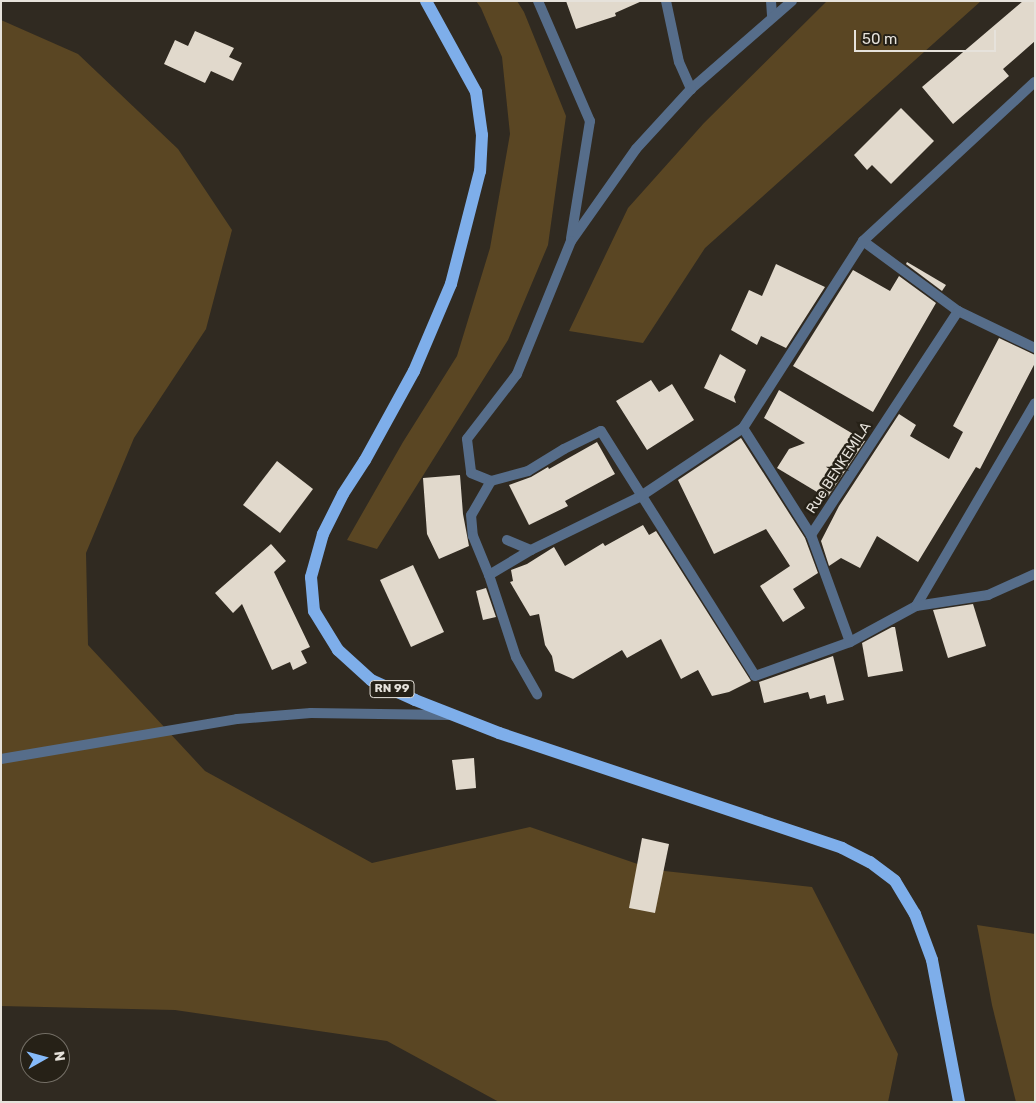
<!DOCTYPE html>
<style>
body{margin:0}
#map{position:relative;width:1036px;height:1103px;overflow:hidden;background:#302a21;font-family:Rubik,sans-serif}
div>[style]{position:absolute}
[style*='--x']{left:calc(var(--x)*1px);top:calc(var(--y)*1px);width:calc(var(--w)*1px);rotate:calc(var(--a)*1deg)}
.green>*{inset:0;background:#5a4623}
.building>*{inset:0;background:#e1d9cc}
.minor>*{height:10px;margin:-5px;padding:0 5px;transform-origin:5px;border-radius:5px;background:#566d8a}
.primary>*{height:12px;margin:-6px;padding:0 6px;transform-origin:6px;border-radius:6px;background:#7eaeea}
span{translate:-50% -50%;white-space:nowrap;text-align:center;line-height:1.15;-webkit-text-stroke:5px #262117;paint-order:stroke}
.shield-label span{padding:1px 4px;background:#262117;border:1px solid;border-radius:4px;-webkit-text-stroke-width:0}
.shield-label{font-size:12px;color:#e6e2db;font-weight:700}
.street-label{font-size:14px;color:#e6e2db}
.frame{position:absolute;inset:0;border:2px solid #e6e2db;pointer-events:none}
.north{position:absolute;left:20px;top:1033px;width:50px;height:50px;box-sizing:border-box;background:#262117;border:1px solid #736e65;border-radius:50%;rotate:83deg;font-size:14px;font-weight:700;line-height:20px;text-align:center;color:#e6e2db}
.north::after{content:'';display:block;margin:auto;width:18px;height:22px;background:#86bbfb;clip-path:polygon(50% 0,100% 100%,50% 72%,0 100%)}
.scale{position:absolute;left:854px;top:30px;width:142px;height:22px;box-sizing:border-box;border:2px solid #e6e2db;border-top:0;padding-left:6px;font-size:15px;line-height:18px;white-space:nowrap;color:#e6e2db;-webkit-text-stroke:4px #262117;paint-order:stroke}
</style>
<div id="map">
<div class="green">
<i style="clip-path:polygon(476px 1px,517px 1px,524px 12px,566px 116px,548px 245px,508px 340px,377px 549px,347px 540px,403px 442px,457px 356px,490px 248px,510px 134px,502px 57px,481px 8px)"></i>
<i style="clip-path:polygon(827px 1px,981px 1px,705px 248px,643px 343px,569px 331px,628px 208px,704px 123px)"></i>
<i style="clip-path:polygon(1px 20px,78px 54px,178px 149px,232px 230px,206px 329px,134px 438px,86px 553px,88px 645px,205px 771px,372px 863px,530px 827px,655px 870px,812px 887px,898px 1054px,888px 1102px,499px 1102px,387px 1041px,175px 1010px,1px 1006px)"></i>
<i style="clip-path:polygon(977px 925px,1035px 934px,1035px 1102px,1016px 1102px,992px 1005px)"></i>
</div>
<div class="building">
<i style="clip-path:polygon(566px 1px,642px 1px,615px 13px,616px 16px,576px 29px)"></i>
<i style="clip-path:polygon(1023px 1px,1035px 1px,1035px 41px,1003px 69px,1009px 76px,953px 124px,922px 87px)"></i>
<i style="clip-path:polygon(195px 31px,234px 48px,229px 57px,242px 63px,233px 81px,211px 71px,205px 83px,164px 64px,175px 40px,188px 46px)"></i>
<i style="clip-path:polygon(901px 108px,934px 141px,891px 184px,872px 165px,867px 170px,854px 155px)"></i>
<i style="clip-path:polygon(907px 262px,946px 285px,942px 291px,906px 264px)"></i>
<i style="clip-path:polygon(776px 264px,825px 287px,786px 348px,761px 336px,757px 345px,731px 330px,749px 290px,762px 296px)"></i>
<i style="clip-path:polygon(853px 270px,890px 291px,899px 276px,936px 303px,873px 412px,793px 366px)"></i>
<i style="clip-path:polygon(999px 338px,1035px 355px,1035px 363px,980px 469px,976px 467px,918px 562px,877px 536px,860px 568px,841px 558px,829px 566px,821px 541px,839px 506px,899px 414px,916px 425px,910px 436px,949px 459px,963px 432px,953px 426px)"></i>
<i style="clip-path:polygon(720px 354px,746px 370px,734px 397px,736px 403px,704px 388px)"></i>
<i style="clip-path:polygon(651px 380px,659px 392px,672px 384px,694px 420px,647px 450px,616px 401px)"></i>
<i style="clip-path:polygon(779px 390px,865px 441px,827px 498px,777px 468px,789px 449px,805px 443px,764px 418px)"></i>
<i style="clip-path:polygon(741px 438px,805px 538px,818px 573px,793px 589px,805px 608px,783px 622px,760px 586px,790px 566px,766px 529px,714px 554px,678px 480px)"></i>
<i style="clip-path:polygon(597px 442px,615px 474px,565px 501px,568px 506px,529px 525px,509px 485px,531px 477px,548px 467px,549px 469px)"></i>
<i style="clip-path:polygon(277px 461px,313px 489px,280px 533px,243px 505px)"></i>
<i style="clip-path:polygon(460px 475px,463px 514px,469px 546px,439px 559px,427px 534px,423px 478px)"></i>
<i style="clip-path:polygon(643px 525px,649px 535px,656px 531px,751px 681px,729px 692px,712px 696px,698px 670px,681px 679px,661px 639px,627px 658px,622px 650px,573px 679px,555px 671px,552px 656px,545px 645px,539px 614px,530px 616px,510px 582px,513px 581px,511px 570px,527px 564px,554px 547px,565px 566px,603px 543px,605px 546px)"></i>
<i style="clip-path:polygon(271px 544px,286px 561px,274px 572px,310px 647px,301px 651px,307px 663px,293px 670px,290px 662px,272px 670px,242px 604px,233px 613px,215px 593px)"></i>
<i style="clip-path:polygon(413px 565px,444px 632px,411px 647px,380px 580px)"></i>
<i style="clip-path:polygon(486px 588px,496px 617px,483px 620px,476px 591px)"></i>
<i style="clip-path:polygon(973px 604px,986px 646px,948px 658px,933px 610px)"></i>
<i style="clip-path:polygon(892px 627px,895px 627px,903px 671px,868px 677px,862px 643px)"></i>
<i style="clip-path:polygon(833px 656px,844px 700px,827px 704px,825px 695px,810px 699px,808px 692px,764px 703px,759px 682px)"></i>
<i style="clip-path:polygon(474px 758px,476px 788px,456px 790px,452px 760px)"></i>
<i style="clip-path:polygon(642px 838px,669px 844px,655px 913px,629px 908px)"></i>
</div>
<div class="minor">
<i style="--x:538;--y:1;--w:131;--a:66.6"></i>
<i style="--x:590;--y:121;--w:119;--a:99.2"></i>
<i style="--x:666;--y:1;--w:62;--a:78"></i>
<i style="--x:679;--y:62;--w:30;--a:66"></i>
<i style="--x:771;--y:1;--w:16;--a:86"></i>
<i style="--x:792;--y:1;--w:134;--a:138.9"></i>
<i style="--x:691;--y:89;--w:81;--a:132.5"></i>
<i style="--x:636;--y:149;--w:113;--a:125.2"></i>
<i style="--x:571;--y:241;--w:144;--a:112.1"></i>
<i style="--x:517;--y:374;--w:82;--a:127.6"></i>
<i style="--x:467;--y:439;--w:34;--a:83"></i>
<i style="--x:471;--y:473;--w:22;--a:22"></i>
<i style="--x:491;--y:481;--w:38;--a:-15"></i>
<i style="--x:528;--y:471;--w:42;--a:-31.4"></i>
<i style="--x:564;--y:449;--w:41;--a:-25.9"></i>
<i style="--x:601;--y:431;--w:289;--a:57.8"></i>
<i style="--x:755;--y:676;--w:101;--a:-19.7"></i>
<i style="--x:850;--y:642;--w:75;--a:-28.6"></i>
<i style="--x:916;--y:606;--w:235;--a:-59.6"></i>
<i style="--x:863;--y:241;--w:118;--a:36.4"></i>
<i style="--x:958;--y:311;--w:85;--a:25.7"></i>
<i style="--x:743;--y:428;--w:127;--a:57.6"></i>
<i style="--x:811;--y:535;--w:114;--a:70"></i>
<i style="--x:491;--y:481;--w:39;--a:120"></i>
<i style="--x:471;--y:515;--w:21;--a:85"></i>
<i style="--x:473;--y:536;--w:42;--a:67.7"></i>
<i style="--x:489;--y:575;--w:86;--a:71.8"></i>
<i style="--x:516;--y:657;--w:43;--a:60.4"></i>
<i style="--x:811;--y:535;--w:268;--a:-56.7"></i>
<i style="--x:507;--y:540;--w:26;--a:23"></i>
<i style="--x:531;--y:550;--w:123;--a:-26.1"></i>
<i style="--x:641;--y:496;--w:123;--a:-33.7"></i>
<i style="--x:743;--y:428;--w:222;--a:-57.3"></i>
<i style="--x:863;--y:241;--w:234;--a:-42.8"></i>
<i style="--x:489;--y:575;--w:49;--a:-30.8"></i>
<i style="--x:916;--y:606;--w:73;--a:-8.7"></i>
<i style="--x:988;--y:595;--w:51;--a:-24.1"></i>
<i style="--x:1;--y:759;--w:239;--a:-9.6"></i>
<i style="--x:237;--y:719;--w:74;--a:-4.6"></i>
<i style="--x:311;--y:713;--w:137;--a:0.8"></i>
</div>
<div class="primary">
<i style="--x:426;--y:1;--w:104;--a:61.2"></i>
<i style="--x:476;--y:92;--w:43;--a:82.1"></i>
<i style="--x:482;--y:135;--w:36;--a:93"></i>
<i style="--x:480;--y:171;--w:117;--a:104.4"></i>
<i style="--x:451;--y:284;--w:95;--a:113"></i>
<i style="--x:414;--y:371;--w:102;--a:118.8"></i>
<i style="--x:365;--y:460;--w:40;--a:122.9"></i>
<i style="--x:343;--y:494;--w:45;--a:116.6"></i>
<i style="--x:323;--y:534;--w:45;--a:105.6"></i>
<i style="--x:311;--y:577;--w:34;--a:85"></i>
<i style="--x:314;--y:611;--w:46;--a:58.4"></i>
<i style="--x:338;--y:650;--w:45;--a:42.3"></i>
<i style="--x:371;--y:680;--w:48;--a:24.4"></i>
<i style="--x:415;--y:700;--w:90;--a:21.4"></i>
<i style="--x:499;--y:733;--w:362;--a:18.5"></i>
<i style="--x:842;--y:848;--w:31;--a:27"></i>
<i style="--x:870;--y:862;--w:31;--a:37"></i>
<i style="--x:895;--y:881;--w:39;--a:59"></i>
<i style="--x:915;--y:914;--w:49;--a:69.7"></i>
<i style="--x:932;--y:960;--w:145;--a:79.2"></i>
</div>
<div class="shield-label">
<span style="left:392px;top:689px">RN 99</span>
</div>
<div class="street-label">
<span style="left:839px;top:468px;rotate:-57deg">Rue BENKEMILA</span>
</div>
<div class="frame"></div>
<div class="north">N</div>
<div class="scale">50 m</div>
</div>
